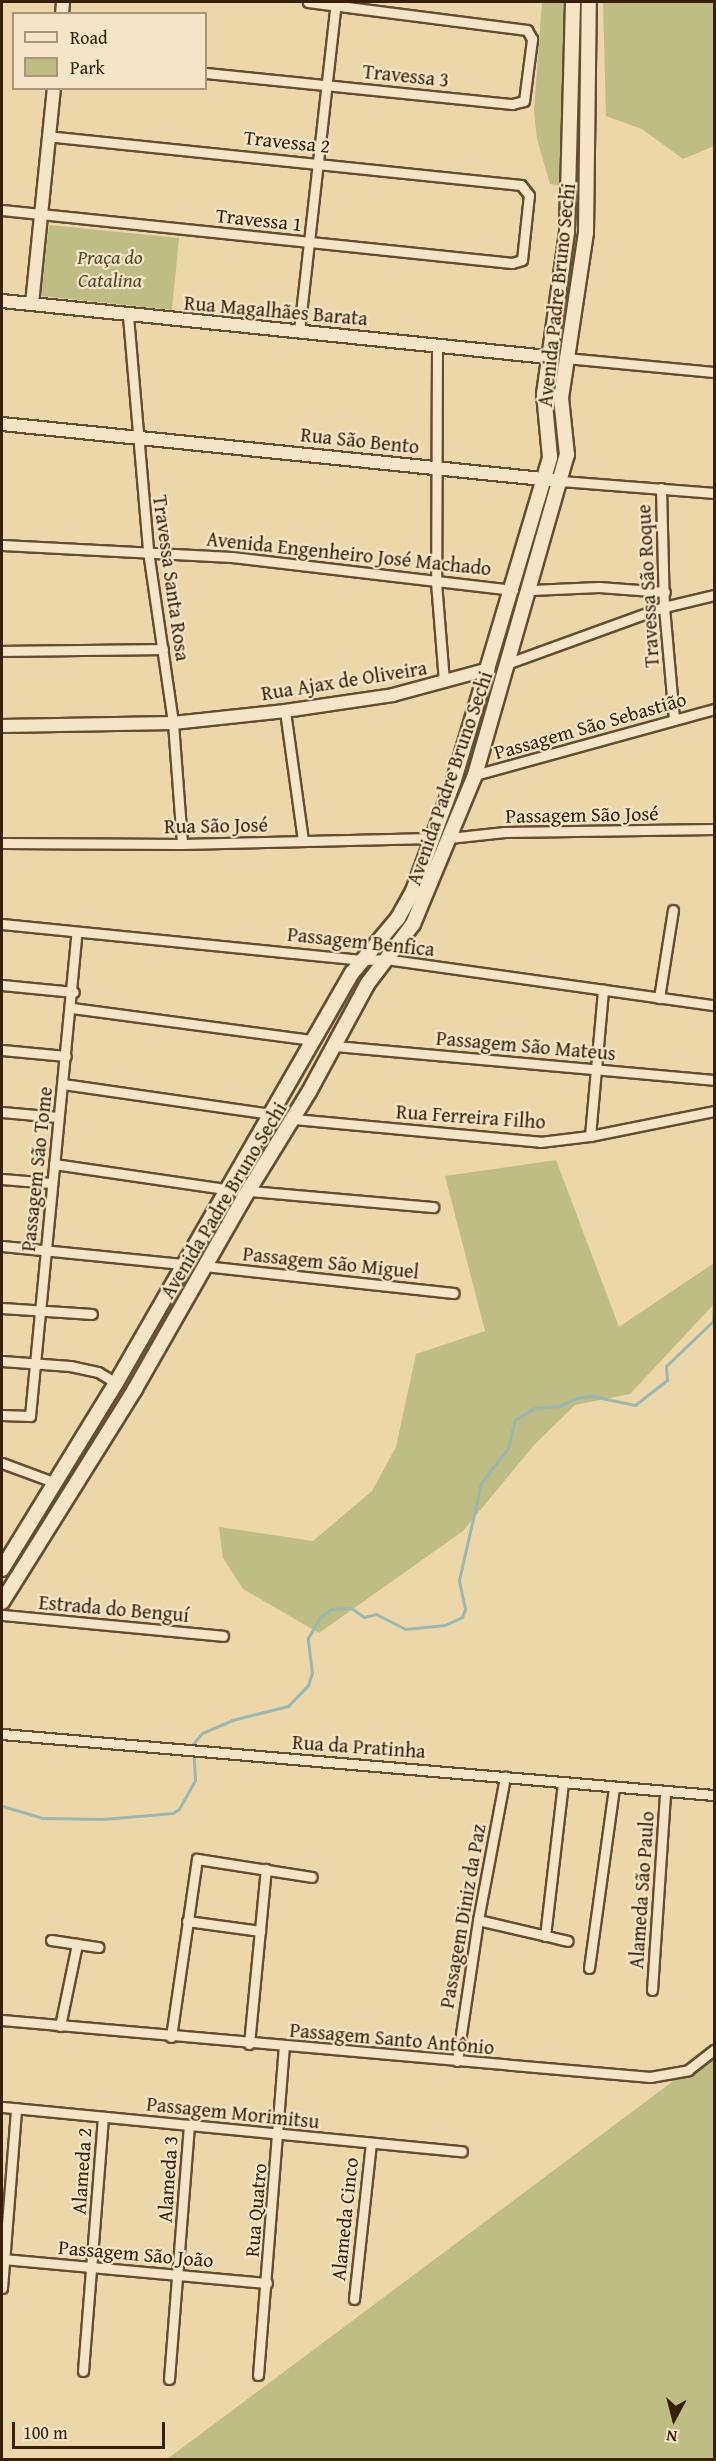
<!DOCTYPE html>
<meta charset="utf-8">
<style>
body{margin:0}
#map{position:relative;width:716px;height:2461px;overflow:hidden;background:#ecd7a8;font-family:"Gentium Book Plus",serif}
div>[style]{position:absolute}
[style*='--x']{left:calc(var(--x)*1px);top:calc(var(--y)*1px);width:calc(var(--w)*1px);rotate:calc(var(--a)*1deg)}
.green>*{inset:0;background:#bdbd84}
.stream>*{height:3px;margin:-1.5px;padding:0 1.5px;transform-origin:1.5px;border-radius:1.5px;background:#9ab8b0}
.roads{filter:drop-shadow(2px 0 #644e30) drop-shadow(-2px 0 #644e30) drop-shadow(0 2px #644e30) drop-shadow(0 -2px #644e30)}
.minor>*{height:9px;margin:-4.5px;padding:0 4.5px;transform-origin:4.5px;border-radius:4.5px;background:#f3e5c6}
.tertiary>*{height:12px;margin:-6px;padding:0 6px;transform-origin:6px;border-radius:6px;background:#f3e5c6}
.secondary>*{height:14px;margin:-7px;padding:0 7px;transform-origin:7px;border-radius:7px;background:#f3e5c6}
span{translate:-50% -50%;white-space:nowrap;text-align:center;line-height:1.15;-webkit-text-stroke:4.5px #f3e5c6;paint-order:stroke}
.street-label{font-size:20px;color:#372008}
.park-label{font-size:20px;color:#584727;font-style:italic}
.frame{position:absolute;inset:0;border:3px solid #372008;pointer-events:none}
.legend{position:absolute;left:12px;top:12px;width:195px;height:78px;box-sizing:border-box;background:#f3e5c6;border:2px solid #a8967a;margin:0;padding:8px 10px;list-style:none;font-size:18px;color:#372008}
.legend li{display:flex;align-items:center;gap:12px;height:30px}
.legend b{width:30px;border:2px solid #a8967a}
.north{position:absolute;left:644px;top:2389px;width:60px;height:60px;-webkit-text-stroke:4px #f3e5c6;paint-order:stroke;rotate:187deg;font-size:16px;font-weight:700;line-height:24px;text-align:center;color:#372008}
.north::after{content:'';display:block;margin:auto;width:21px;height:27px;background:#372008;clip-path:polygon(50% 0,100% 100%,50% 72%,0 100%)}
.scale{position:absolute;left:12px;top:2422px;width:153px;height:27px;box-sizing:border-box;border:3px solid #372008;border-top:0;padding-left:8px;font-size:18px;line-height:21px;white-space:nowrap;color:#372008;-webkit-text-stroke:4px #f3e5c6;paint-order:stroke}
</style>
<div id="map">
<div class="green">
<i style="clip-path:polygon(542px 2px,570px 2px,571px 188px,550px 184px,537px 139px,534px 111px)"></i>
<i style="clip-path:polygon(603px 2px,714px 2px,714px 146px,683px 159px,642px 129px,606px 116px)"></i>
<i style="clip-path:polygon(49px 225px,179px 238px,172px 310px,41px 296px)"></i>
<i style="clip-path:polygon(556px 1160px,619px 1327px,714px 1263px,714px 1304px,630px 1394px,575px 1405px,534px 1445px,463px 1531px,319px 1633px,243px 1589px,223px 1558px,219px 1527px,313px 1541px,372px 1491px,396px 1447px,416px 1354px,485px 1331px,445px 1176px)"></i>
<i style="clip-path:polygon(714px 2050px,714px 2459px,166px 2460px,688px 2070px)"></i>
</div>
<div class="stream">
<i style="--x:2;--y:1806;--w:43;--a:16.3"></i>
<i style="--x:43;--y:1818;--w:60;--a:1"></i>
<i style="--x:103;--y:1819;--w:70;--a:-4.9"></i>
<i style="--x:173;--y:1813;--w:7;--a:-34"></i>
<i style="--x:179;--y:1809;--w:33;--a:-61"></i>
<i style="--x:195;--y:1780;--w:36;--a:-93"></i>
<i style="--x:193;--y:1744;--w:14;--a:-51"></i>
<i style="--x:202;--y:1733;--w:33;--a:-23"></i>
<i style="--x:232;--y:1720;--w:58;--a:-14"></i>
<i style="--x:288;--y:1706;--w:29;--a:-46"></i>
<i style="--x:308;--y:1685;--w:13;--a:-72"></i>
<i style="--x:312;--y:1673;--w:35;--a:-97"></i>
<i style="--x:308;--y:1638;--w:24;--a:-60"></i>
<i style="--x:320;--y:1617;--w:14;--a:-36"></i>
<i style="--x:331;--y:1609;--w:20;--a:-3"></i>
<i style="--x:351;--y:1608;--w:16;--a:35"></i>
<i style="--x:364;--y:1617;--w:12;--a:-14"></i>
<i style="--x:376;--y:1614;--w:33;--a:27"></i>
<i style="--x:405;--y:1629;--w:40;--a:-5.7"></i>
<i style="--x:445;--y:1625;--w:19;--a:-25"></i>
<i style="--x:462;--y:1617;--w:9;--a:-69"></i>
<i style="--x:465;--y:1609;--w:30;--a:-102"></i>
<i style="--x:459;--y:1580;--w:99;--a:-77.2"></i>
<i style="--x:481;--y:1483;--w:44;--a:-52.4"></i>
<i style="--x:508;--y:1448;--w:29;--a:-76"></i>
<i style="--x:515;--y:1420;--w:23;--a:-31"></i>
<i style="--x:535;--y:1408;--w:24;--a:-5"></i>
<i style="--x:559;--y:1406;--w:19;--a:-25"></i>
<i style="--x:576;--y:1398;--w:16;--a:-7"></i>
<i style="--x:592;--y:1396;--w:44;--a:11.8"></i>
<i style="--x:635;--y:1405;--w:41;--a:-38"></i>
<i style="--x:667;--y:1380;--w:14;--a:-94"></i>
<i style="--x:666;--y:1366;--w:65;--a:-43.8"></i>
<i style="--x:713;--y:1321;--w:18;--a:-87"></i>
</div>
<div class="roads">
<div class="minor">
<i style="--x:206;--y:73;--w:308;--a:5.8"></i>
<i style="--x:512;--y:104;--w:12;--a:-14"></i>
<i style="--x:524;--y:101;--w:63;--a:-82.6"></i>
<i style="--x:532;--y:39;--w:10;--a:-119"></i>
<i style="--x:527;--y:30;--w:221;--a:-172.7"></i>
<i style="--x:2;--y:210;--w:513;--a:5.93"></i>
<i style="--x:512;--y:263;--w:10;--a:-17"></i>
<i style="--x:522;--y:260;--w:65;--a:-83.9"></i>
<i style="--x:529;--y:195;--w:13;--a:-129"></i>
<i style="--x:521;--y:185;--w:475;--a:-174.1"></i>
<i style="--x:128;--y:316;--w:236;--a:85.1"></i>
<i style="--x:148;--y:551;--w:174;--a:81.7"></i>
<i style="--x:173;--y:723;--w:121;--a:85.7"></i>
<i style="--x:299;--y:331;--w:331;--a:-83.6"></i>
<i style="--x:437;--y:346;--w:236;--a:90.2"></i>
<i style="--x:436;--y:582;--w:100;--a:85.4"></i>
<i style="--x:565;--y:358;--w:150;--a:5.4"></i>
<i style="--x:562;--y:481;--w:152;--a:4.5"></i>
<i style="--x:661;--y:488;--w:119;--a:88.6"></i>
<i style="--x:664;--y:607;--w:111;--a:84.9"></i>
<i style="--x:2;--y:545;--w:230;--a:3"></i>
<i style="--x:232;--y:557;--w:283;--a:6.7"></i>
<i style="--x:531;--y:590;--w:68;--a:-2.5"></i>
<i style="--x:599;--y:587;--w:66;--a:4.3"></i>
<i style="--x:2;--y:651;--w:161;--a:-0.7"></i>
<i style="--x:509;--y:663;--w:165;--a:-19.9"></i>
<i style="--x:664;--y:607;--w:51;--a:-13.5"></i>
<i style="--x:285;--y:711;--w:131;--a:82.1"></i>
<i style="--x:475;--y:775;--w:248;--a:-15.4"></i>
<i style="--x:449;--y:838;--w:56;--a:-6.1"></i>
<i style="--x:505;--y:832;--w:209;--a:-0.8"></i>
<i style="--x:2;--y:843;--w:180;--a:0.3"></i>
<i style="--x:182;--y:844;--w:250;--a:-1.4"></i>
<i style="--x:2;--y:924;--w:361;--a:5.7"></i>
<i style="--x:361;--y:960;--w:24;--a:-2"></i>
<i style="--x:385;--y:959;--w:332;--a:8"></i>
<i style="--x:2;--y:985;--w:72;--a:5.6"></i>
<i style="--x:659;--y:998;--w:89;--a:-81"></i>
<i style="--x:72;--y:1008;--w:241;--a:7.6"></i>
<i style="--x:334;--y:1046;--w:382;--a:5.1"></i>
<i style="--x:2;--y:1050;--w:64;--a:5.4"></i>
<i style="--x:63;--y:1084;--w:210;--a:8.2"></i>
<i style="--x:2;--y:1112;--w:56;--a:5.1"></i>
<i style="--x:294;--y:1119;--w:247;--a:5.3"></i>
<i style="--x:540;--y:1142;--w:50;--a:-6.8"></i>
<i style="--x:590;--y:1136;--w:126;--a:-11.4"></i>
<i style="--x:590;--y:1136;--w:147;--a:-84.9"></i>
<i style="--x:54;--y:1164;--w:173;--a:8.3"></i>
<i style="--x:2;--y:1179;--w:49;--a:4.7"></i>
<i style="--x:249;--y:1191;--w:185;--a:5"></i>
<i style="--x:2;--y:1246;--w:181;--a:5.7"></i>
<i style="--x:204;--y:1266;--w:251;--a:6.2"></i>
<i style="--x:2;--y:1308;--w:90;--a:3.8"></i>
<i style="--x:2;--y:1361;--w:68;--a:4.2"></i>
<i style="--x:70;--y:1366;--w:29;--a:12"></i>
<i style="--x:98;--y:1372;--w:21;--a:31"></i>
<i style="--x:2;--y:1415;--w:28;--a:2"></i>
<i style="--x:30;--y:1416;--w:486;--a:-84.5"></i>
<i style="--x:2;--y:1463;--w:58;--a:20.3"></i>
<i style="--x:2;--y:1615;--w:222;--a:5.4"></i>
<i style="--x:2;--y:1734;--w:715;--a:4.9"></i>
<i style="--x:478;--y:1920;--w:92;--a:13.1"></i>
<i style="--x:187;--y:1921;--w:74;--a:7.8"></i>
<i style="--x:545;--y:1936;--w:154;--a:-83.3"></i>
<i style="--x:51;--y:1940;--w:48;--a:8.5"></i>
<i style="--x:589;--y:1968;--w:182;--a:-82.1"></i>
<i style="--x:652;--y:1990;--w:198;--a:-86.2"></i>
<i style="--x:2;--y:2020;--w:651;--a:5.03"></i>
<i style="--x:650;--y:2077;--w:39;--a:-10"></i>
<i style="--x:688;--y:2070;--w:33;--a:-38"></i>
<i style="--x:60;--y:2026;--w:84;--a:-78.3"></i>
<i style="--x:171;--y:2037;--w:180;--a:-81.7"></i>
<i style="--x:197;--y:1859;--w:116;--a:8.9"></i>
<i style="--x:249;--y:2044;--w:176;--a:-84.5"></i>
<i style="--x:457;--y:2061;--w:143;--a:-81.5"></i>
<i style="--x:478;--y:1920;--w:146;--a:-79.3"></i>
<i style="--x:2;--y:2107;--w:462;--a:5.5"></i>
<i style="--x:2;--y:2259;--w:266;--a:5.2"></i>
<i style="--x:2;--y:2288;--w:180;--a:-85.5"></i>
<i style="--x:354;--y:2299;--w:157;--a:-83.8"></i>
<i style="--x:83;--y:2371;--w:255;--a:-85.5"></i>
<i style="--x:258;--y:2375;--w:328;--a:-85.5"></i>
<i style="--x:169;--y:2379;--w:255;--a:-85.5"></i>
</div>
<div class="tertiary">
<i style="--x:62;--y:14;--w:12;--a:-85"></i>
<i style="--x:2;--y:301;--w:549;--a:5.86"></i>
<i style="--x:32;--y:304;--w:217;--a:-84.2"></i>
<i style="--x:2;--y:424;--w:563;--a:5.81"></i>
<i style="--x:2;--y:726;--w:171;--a:-1"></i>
<i style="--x:173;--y:723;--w:113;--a:-6.1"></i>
<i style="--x:285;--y:711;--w:109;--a:-8.4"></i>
<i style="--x:393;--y:695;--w:99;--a:-15.2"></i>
</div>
<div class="secondary">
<i style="--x:2;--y:1569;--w:218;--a:-58.5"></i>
<i style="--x:116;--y:1383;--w:473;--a:-60.1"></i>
<i style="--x:352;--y:973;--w:72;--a:-50.1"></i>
<i style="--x:398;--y:918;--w:31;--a:-61"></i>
<i style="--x:413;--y:891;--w:118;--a:-69.7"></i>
<i style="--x:454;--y:780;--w:337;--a:-73.4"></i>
<i style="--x:550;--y:457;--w:63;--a:-95.4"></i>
<i style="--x:544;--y:394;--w:164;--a:-81.9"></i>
<i style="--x:567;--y:232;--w:230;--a:-88.5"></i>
<i style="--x:2;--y:1602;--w:251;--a:-58"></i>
<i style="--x:135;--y:1389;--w:222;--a:-60.3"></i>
<i style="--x:245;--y:1196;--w:122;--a:-58.4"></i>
<i style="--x:309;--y:1092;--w:124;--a:-61.6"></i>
<i style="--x:368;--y:983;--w:74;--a:-52.7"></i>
<i style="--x:413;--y:924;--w:161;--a:-67.4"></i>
<i style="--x:475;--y:775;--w:333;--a:-74"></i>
<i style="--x:567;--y:455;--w:57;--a:-96"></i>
<i style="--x:561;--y:398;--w:168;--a:-81.4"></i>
<i style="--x:586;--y:232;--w:230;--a:-89.3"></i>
</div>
</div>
<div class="street-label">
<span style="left:406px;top:75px;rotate:6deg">Travessa 3</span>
<span style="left:287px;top:141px;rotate:6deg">Travessa 2</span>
<span style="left:259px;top:219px;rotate:6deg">Travessa 1</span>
<span style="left:556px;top:295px;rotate:-84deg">Avenida Padre Bruno Sechi</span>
<span style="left:276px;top:310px;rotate:5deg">Rua Magalhães Barata</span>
<span style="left:360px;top:440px;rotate:6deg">Rua São Bento</span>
<span style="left:349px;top:553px;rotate:6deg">Avenida Engenheiro José Machado</span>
<span style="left:172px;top:578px;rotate:82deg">Travessa Santa Rosa</span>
<span style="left:647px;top:586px;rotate:-93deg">Travessa São Roque</span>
<span style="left:344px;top:680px;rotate:-9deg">Rua Ajax de Oliveira</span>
<span style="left:590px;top:725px;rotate:-16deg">Passagem São Sebastião</span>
<span style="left:449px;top:778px;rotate:-71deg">Avenida Padre Bruno Sechi</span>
<span style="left:582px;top:814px;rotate:-1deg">Passagem São José</span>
<span style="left:216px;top:825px;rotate:-1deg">Rua São José</span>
<span style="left:361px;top:941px;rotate:6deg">Passagem Benfica</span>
<span style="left:526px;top:1045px;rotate:5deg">Passagem São Mateus</span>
<span style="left:471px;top:1116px;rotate:4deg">Rua Ferreira Filho</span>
<span style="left:36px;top:1169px;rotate:-84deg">Passagem São Tome</span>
<span style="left:223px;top:1200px;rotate:-59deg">Avenida Padre Bruno Sechi</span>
<span style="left:331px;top:1262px;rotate:6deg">Passagem São Miguel</span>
<span style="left:114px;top:1608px;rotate:5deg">Estrada do Benguí</span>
<span style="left:359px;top:1746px;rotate:4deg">Rua da Pratinha</span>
<span style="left:641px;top:1890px;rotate:-86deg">Alameda São Paulo</span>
<span style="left:462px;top:1916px;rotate:-80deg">Passagem Diniz da Paz</span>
<span style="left:392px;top:2038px;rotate:5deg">Passagem Santo Antônio</span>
<span style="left:233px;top:2112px;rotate:6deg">Passagem Morimitsu</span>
<span style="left:81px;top:2171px;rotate:-86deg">Alameda 2</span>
<span style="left:167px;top:2179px;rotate:-86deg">Alameda 3</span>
<span style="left:255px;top:2210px;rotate:-85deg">Rua Quatro</span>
<span style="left:344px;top:2219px;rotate:-84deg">Alameda Cinco</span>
<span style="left:136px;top:2253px;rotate:5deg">Passagem São João</span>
</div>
<div class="park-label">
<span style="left:110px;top:268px">Praça do<br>Catalina</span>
</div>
<div class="frame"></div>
<ul class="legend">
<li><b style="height:8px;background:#f3e5c6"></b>Road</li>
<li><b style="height:16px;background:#bdbd84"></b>Park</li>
</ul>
<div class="north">N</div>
<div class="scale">100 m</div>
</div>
